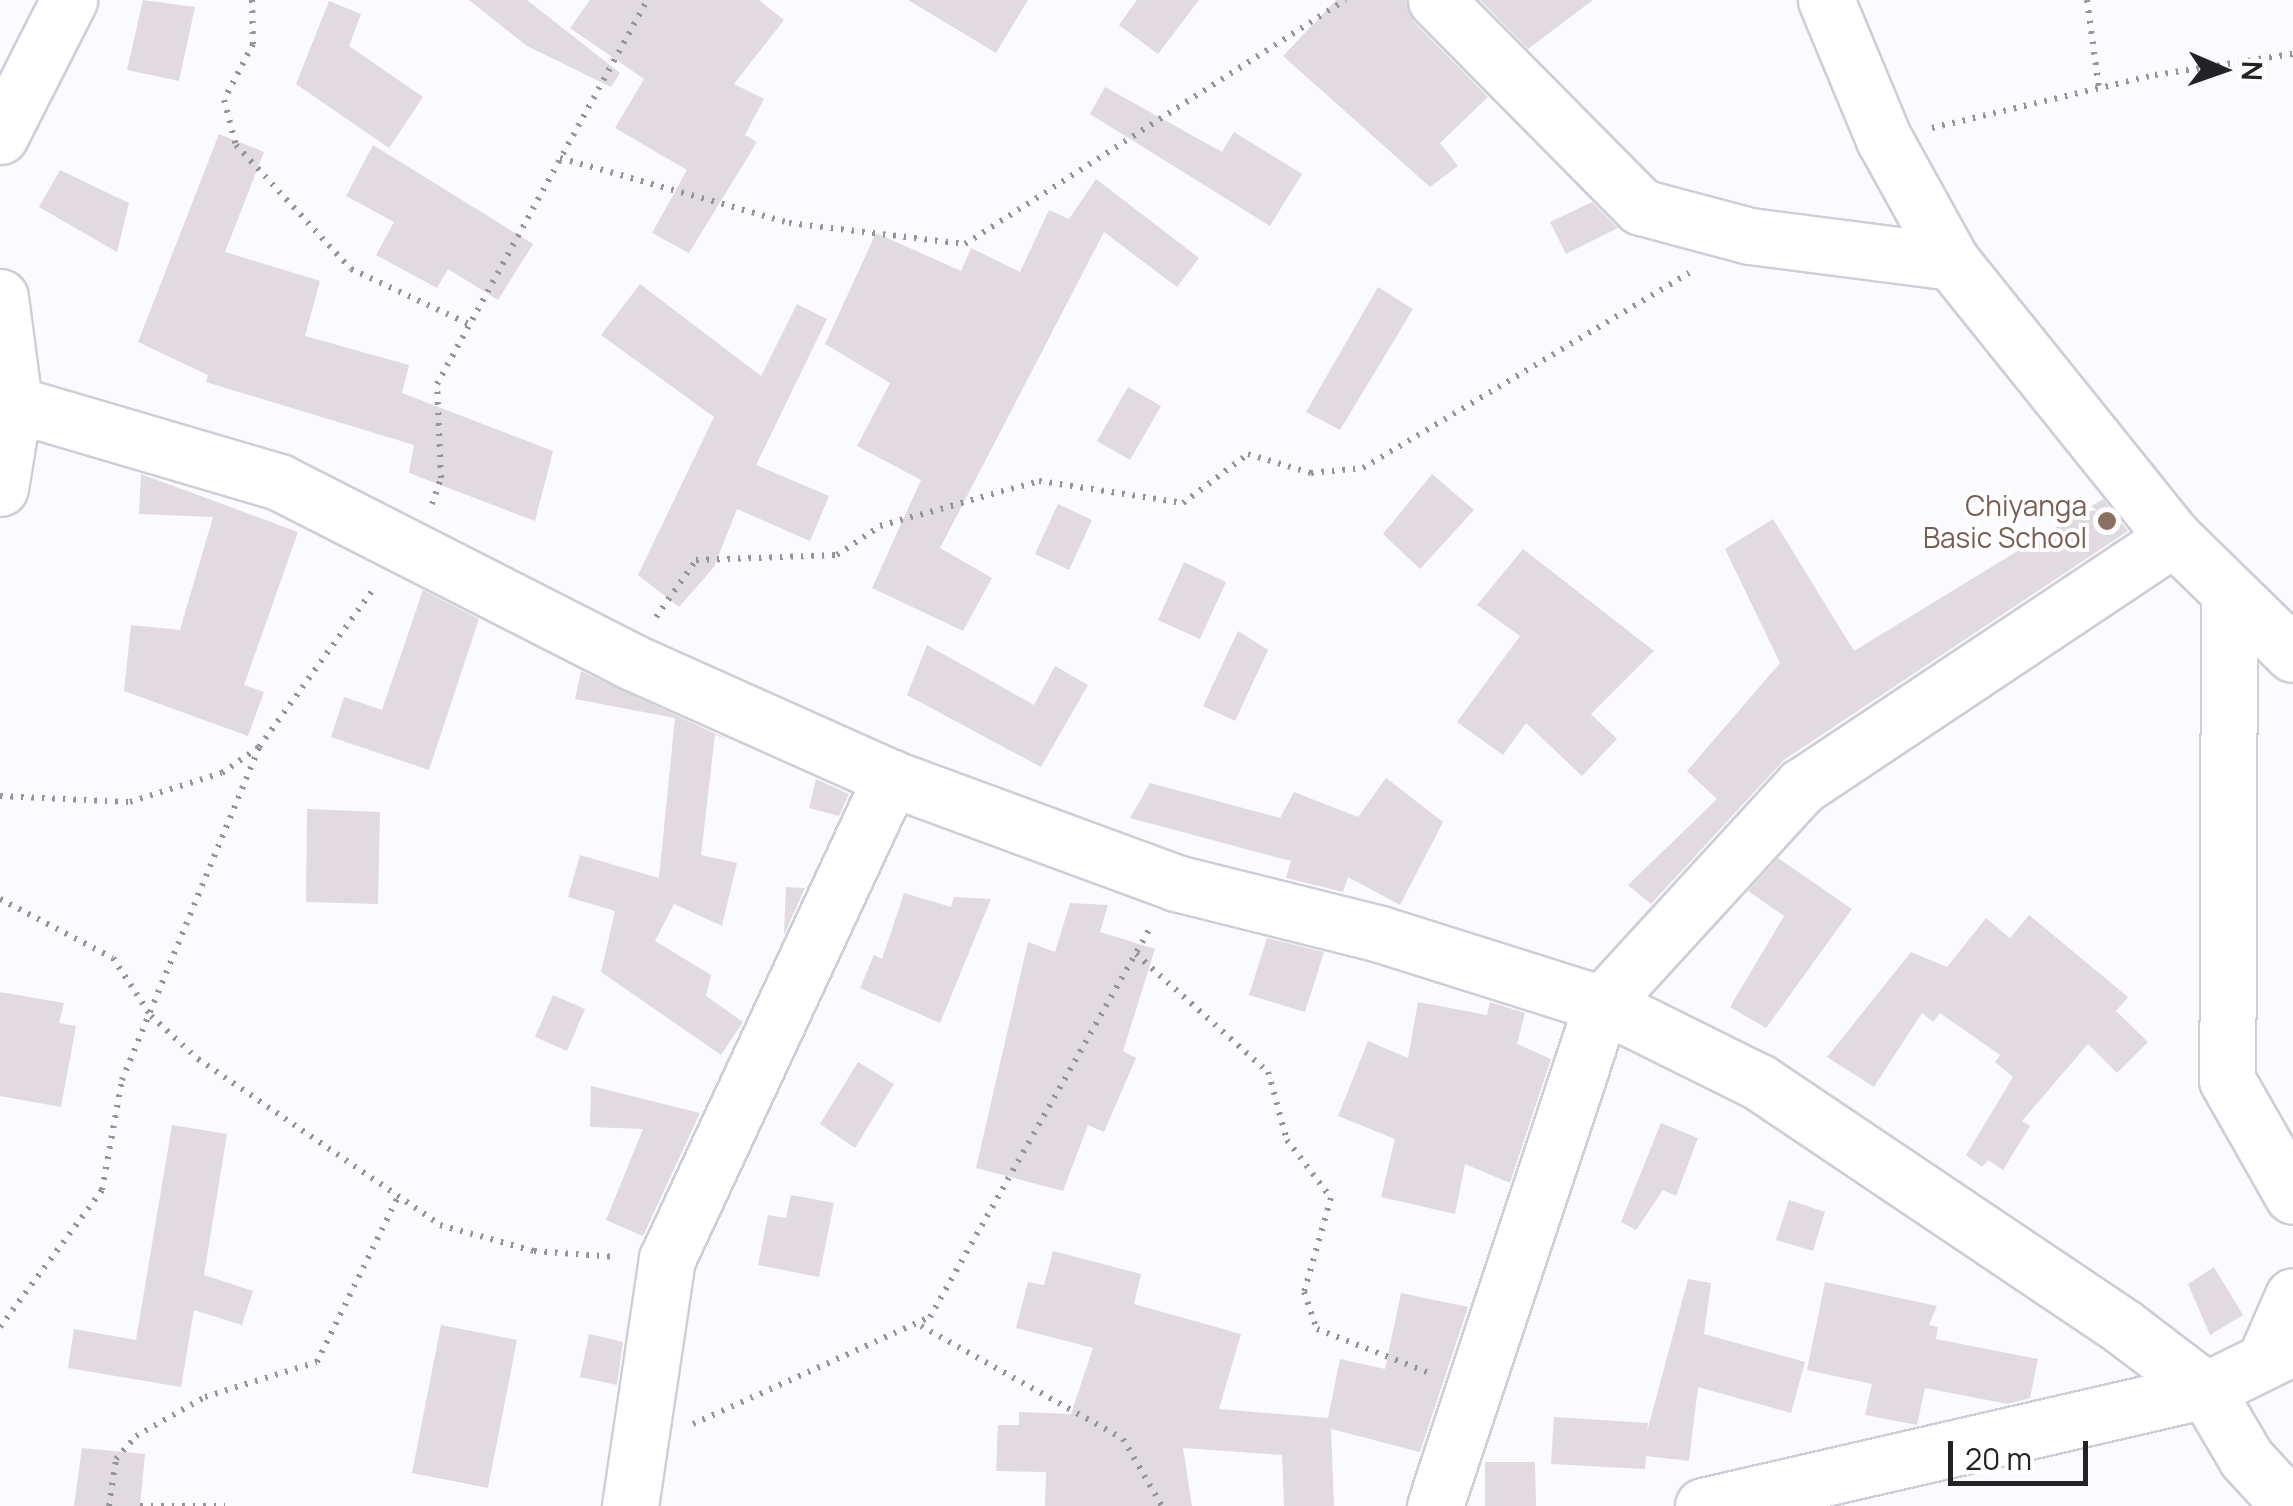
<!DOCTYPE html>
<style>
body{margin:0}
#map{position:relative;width:2293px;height:1506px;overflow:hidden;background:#fbfbff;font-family:Manrope,sans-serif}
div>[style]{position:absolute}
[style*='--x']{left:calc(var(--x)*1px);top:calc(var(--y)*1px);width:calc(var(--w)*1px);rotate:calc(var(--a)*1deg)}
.building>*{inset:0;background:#e1dae1}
.path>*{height:6px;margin-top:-3px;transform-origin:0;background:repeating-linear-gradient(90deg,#959599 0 2.5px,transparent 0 10.5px)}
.roads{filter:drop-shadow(2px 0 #ceced7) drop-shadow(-2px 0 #ceced7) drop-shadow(0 2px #ceced7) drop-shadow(0 -2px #ceced7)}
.minor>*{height:55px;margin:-27.5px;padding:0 27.5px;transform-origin:27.5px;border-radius:27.5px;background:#fff}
.dots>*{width:28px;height:28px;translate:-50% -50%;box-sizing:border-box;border:5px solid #fff;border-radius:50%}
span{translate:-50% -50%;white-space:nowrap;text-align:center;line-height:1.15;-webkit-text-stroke:8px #fff;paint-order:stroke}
.education-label{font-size:28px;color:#785e54}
.right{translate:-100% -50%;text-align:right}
.north{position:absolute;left:2173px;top:20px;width:100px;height:100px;-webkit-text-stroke:8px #fff;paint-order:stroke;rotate:92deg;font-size:28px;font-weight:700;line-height:40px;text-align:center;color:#232326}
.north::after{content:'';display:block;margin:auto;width:35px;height:45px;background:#232326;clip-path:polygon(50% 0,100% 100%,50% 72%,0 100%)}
.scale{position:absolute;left:1948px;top:1441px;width:140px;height:45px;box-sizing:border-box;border:5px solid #232326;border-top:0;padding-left:12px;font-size:30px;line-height:35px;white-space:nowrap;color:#232326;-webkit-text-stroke:8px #fff;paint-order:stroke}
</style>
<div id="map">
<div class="building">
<i style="clip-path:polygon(143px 0,195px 7px,179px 81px,127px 70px)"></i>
<i style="clip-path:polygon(469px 0,527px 0,620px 73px,611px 87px,527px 46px)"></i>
<i style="clip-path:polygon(590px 0,759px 0,784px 20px,734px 84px,764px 99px,745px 135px,757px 142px,689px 253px,652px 233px,687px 170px,615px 128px,644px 79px,570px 28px)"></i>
<i style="clip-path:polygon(908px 0,1028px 0,996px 53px)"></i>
<i style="clip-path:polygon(1137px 0,1199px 0,1158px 54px,1119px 25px)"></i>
<i style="clip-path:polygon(1336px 0,1406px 0,1414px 22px,1488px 97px,1440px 143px,1458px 166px,1430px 187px,1283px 56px)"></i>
<i style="clip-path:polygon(1480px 0,1593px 0,1528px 49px)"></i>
<i style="clip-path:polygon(329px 1px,361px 14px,349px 46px,423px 97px,389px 148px,296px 84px)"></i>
<i style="clip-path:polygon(1105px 87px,1222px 152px,1234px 132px,1302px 174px,1270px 226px,1090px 114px)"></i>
<i style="clip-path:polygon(219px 134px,264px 152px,225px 252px,320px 281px,305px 336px,409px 365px,402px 393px,553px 451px,535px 521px,409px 473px,414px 445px,206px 382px,208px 375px,138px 342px)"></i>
<i style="clip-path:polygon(373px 145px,533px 244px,498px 300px,448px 269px,437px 288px,376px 255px,394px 222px,346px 196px)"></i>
<i style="clip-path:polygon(60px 170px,129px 203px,117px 252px,39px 207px)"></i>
<i style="clip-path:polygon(1096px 179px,1199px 258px,1177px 287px,1104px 232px,940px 548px,992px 578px,963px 631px,872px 588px,921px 480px,857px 446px,890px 383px,825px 344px,876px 233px,961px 271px,971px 248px,1020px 272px,1049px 210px,1069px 219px)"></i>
<i style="clip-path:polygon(1592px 202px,1618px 228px,1566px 254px,1550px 222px)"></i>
<i style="clip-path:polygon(640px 284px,761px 376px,797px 304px,827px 319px,756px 465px,829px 496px,810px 541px,737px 509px,714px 567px,679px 607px,638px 575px,714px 417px,601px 335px)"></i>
<i style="clip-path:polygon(1378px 287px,1413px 309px,1340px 430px,1306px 412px)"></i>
<i style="clip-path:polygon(1128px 387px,1161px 406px,1130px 460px,1097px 441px)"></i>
<i style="clip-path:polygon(141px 474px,298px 532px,244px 685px,264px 692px,248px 736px,124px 691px,131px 625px,180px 630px,213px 517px,139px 514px)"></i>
<i style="clip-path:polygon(1432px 474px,1474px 510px,1420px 569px,1383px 534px)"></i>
<i style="clip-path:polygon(2103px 499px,2128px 531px,1784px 760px,1651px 904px,1628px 885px,1717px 799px,1687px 771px,1780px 663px,1725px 549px,1773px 519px,1854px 651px)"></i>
<i style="clip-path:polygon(1058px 504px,1092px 520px,1069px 570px,1035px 554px)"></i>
<i style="clip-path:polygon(1523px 549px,1654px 651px,1591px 714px,1617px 739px,1582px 776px,1526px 723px,1503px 755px,1457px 722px,1520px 636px,1477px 605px)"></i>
<i style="clip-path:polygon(1184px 562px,1226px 582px,1200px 639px,1158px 620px)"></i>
<i style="clip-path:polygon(423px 590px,479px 619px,429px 770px,331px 737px,344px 697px,382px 710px)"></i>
<i style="clip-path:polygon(1238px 631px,1268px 650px,1235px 721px,1203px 706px)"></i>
<i style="clip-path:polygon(927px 645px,1034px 705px,1055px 666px,1088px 685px,1041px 767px,907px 695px)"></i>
<i style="clip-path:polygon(581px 671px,729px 740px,715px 735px,701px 855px,737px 863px,722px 926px,674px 904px,655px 941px,711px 975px,706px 996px,743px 1022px,721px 1055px,601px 972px,615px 911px,568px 897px,580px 855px,659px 878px,675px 718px,575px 699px)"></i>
<i style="clip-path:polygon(1386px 778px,1443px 822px,1400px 905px,1348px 877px,1343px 892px,1286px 878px,1291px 861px,1130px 818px,1150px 783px,1280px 818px,1294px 792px,1358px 817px)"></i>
<i style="clip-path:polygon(816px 779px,849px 794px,839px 816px,809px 808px)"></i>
<i style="clip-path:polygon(307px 809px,380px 812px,378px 904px,306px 902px)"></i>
<i style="clip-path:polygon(1778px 858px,1852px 909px,1766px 1028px,1730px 1007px,1784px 916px,1748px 891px)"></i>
<i style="clip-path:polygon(786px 887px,805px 888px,784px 935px)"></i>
<i style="clip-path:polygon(904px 893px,951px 907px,954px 897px,991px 899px,940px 1023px,860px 988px,874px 955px,882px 959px)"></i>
<i style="clip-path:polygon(1070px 903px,1108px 905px,1100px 932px,1155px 949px,1123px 1051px,1136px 1058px,1104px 1132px,1088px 1125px,1063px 1191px,976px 1168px,1028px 942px,1055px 952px)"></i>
<i style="clip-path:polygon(2029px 915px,2128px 997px,2116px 1011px,2148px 1042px,2117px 1073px,2088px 1044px,2022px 1121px,2030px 1126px,2003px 1170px,1988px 1160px,1982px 1167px,1966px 1155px,2013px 1077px,1995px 1062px,2000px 1055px,1940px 1013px,1933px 1022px,1922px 1013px,1874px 1087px,1827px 1057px,1911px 952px,1947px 967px,1986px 918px,2010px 938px)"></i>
<i style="clip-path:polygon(1267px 938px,1324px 952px,1305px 1012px,1249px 995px)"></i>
<i style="clip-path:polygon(0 992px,64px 1003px,59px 1023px,76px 1026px,61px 1107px,0 1096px)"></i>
<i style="clip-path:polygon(553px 995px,585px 1009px,567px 1051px,535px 1037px)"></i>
<i style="clip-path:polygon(1418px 1002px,1487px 1015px,1490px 1002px,1525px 1013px,1517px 1044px,1551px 1059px,1510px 1183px,1465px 1164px,1455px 1214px,1381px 1197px,1395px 1139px,1338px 1116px,1368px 1041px,1408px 1058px)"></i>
<i style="clip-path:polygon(858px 1062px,894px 1084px,855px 1148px,820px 1124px)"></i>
<i style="clip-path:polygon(591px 1086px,700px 1113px,643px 1236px,606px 1220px,643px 1129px,590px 1127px)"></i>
<i style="clip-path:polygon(1661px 1123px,1698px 1138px,1676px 1196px,1663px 1190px,1636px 1230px,1621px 1222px)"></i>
<i style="clip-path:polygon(172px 1125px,227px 1134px,204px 1275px,253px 1291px,242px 1325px,194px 1310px,181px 1387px,68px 1368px,74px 1329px,136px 1340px)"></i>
<i style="clip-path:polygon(791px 1195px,834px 1203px,819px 1277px,758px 1265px,768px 1215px,786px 1218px)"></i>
<i style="clip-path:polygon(1789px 1200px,1825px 1212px,1813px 1251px,1776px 1240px)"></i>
<i style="clip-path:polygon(1053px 1251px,1141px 1274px,1134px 1304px,1241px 1334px,1219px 1409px,1328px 1418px,1340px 1359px,1385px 1369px,1401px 1293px,1468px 1307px,1420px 1452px,1331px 1429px,1334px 1506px,1284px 1506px,1282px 1455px,1183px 1448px,1192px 1506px,1045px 1506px,1046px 1472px,996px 1471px,998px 1425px,1019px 1425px,1019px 1412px,1071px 1414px,1093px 1348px,1016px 1328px,1028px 1282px,1044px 1285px)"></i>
<i style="clip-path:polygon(2214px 1267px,2243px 1315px,2210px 1335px,2188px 1284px)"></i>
<i style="clip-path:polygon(1688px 1279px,1711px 1283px,1704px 1334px,1805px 1362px,1791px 1413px,1698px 1387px,1689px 1461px,1646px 1456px,1645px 1469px,1551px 1464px,1554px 1417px,1648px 1423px,1647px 1432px)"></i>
<i style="clip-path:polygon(1825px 1282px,1937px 1306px,1929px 1325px,1938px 1327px,1936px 1339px,2038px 1359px,2030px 1398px,2008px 1404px,1925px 1388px,1917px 1425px,1865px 1415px,1872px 1384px,1807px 1370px)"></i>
<i style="clip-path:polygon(441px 1325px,517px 1340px,488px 1488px,412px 1473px)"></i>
<i style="clip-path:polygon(589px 1334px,623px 1342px,617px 1385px,580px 1377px)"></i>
<i style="clip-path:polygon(82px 1448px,145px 1454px,140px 1506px,74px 1506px)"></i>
<i style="clip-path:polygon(1485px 1462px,1535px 1462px,1536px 1506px,1485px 1506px)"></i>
</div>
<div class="path">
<i style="--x:252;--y:0;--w:44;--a:88.7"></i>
<i style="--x:253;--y:44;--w:63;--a:117.4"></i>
<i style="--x:224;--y:100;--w:47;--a:75.1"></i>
<i style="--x:236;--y:145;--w:169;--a:47.2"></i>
<i style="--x:351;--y:269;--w:130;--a:25"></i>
<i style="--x:2087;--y:0;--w:90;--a:82.3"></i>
<i style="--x:1932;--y:128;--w:229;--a:-13.4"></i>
<i style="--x:2155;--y:75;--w:140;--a:-8.7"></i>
<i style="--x:560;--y:158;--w:238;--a:15.8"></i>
<i style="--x:789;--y:223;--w:177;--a:6.8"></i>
<i style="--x:965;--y:244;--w:452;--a:-32.7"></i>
<i style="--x:432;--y:504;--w:28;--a:-71"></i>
<i style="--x:441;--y:478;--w:94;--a:-92.4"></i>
<i style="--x:437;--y:384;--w:438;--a:-61.3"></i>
<i style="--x:656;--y:617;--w:70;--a:-54.9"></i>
<i style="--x:696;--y:560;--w:141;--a:-2"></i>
<i style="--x:837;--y:555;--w:52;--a:-34"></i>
<i style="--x:880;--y:526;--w:165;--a:-15.8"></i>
<i style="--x:1039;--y:481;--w:146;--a:8.7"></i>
<i style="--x:1183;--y:503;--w:81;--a:-37"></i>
<i style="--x:1248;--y:454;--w:66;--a:16.8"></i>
<i style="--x:1311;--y:473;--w:52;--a:-5.5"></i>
<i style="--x:1363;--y:468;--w:380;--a:-30.9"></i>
<i style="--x:0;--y:796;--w:130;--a:2.6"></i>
<i style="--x:130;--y:802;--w:96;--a:-17.5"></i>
<i style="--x:222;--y:773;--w:45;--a:-35.1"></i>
<i style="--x:259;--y:747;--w:196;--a:-54.1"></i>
<i style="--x:0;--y:899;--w:127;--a:27.6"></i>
<i style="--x:113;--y:958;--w:69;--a:56.8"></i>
<i style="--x:151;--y:1016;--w:64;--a:42.5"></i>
<i style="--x:198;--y:1059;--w:293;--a:34.4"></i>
<i style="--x:440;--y:1225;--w:98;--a:15.5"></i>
<i style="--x:534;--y:1251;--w:82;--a:4.2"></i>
<i style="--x:1136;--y:954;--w:177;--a:41.8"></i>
<i style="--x:1268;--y:1072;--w:71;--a:74.4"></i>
<i style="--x:1287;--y:1140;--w:73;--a:52.8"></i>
<i style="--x:1331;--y:1198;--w:98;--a:106"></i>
<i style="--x:1304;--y:1292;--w:39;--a:71"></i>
<i style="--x:1317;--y:1329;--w:118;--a:21.4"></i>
<i style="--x:921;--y:1326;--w:231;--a:29.2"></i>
<i style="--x:1123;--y:1439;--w:78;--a:59.8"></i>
<i style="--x:0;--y:1327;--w:171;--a:-53.3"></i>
<i style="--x:102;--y:1190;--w:112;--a:-79.7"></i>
<i style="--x:122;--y:1080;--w:360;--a:-67.6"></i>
<i style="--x:693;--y:1424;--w:260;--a:-24.3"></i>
<i style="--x:930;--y:1317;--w:450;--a:-60.5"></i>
<i style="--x:109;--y:1506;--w:48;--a:-81.5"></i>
<i style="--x:116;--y:1459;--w:30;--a:-49"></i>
<i style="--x:136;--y:1436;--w:79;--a:-29.5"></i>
<i style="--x:205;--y:1397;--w:117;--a:-17.4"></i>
<i style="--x:317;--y:1362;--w:184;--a:-63.9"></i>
<i style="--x:140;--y:1506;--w:85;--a:0"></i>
</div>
<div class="roads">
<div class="minor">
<i style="--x:1436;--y:0;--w:291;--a:45.3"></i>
<i style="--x:1641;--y:207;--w:113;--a:14.9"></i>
<i style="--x:1750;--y:236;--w:204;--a:7.3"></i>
<i style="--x:1826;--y:0;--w:151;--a:67.4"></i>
<i style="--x:1884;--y:139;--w:141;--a:61.1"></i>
<i style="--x:1952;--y:262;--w:354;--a:51.2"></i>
<i style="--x:2174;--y:538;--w:166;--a:44.3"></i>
<i style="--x:0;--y:136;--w:153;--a:-63.1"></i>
<i style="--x:0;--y:297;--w:108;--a:82.5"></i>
<i style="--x:14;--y:404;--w:85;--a:99.5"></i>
<i style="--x:14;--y:404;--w:276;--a:16.4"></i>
<i style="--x:279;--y:482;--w:394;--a:27"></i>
<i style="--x:630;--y:661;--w:286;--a:24.1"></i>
<i style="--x:891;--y:778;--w:304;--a:20.2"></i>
<i style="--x:1176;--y:883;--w:210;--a:14"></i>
<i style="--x:1380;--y:934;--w:233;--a:17.5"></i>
<i style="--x:1602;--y:1004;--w:175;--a:26.4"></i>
<i style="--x:1759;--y:1082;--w:437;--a:33.9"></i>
<i style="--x:2122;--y:1326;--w:106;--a:37.3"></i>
<i style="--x:2206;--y:1390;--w:79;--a:59.5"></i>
<i style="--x:2246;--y:1458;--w:65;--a:47.5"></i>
<i style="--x:2229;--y:595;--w:485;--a:90.2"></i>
<i style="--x:2227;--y:1080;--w:133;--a:60.4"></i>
<i style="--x:2268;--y:1353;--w:62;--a:-66.3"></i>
<i style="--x:630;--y:1506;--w:250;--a:-81.5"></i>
<i style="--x:667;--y:1259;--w:531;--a:-65.03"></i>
<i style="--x:1435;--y:1506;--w:529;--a:-71.6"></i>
<i style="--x:1602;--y:1004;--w:296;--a:-47.5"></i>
<i style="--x:1802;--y:786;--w:447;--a:-33.7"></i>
<i style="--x:1703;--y:1506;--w:516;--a:-12.99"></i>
<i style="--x:2206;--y:1390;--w:97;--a:-26.3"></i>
</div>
</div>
<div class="dots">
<i style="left:2107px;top:521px;background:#8d6e63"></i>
</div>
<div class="education-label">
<span class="right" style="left:2087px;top:521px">Chiyanga<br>Basic School</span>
</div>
<div class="north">N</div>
<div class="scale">20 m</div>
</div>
